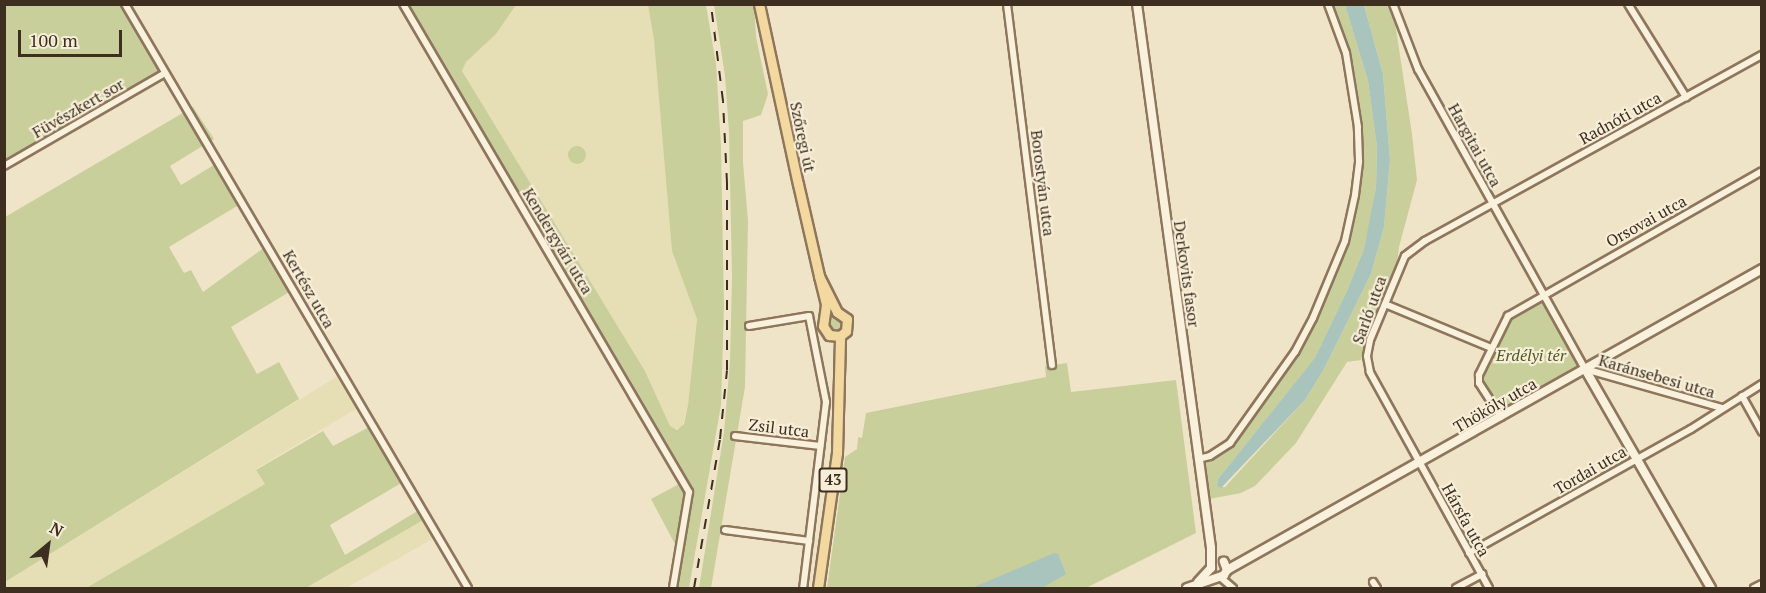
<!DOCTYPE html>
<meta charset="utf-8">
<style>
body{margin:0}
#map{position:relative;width:1766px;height:593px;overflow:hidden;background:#f0e4c8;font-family:"PT Serif",serif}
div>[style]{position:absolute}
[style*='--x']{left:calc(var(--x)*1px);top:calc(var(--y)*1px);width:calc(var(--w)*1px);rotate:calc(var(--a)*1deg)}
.farmland>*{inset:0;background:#e6deb5}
.green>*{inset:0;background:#c9cf9b}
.round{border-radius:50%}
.water>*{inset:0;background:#a9c4bc}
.roads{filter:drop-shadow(2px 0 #8d765c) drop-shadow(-2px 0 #8d765c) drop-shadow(0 2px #8d765c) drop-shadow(0 -2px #8d765c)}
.minor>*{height:6px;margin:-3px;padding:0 3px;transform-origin:3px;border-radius:3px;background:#faf1dc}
.tertiary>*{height:8px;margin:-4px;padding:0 4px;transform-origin:4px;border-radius:4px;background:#faf1dc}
.primary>*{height:9px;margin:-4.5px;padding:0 4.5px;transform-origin:4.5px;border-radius:4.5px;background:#f3d9a0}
.rail>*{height:2px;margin-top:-1px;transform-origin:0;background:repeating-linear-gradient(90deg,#3d2e20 0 10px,transparent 0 20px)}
span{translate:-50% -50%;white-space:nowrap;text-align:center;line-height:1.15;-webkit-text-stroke:4.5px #f7eed8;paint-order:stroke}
.shield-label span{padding:2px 4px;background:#f7eed8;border:2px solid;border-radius:4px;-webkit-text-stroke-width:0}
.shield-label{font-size:15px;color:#3d2e20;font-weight:700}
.street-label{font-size:16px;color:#3d2e20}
.park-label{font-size:16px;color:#4d5a26;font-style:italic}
.frame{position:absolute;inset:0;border:6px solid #3d2e20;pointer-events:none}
.north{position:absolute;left:18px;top:515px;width:60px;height:60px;-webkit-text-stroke:4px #f7eed8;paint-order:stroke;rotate:29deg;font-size:16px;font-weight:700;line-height:24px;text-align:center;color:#3d2e20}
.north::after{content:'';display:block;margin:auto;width:21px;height:27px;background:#3d2e20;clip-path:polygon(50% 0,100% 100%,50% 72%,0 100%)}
.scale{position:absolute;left:18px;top:30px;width:104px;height:27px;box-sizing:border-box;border:3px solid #3d2e20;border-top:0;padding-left:8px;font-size:18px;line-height:21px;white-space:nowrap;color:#3d2e20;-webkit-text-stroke:4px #f7eed8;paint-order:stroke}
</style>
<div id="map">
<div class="farmland">
<i style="clip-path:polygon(516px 5px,648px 5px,654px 40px,672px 251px,697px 319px,688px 405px,682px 428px,673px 429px,670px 426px,645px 371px,462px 71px,466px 62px,496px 34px)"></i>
<i style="clip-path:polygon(341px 374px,359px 407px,256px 469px,265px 484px,86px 588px,5px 588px,5px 582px)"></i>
<i style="clip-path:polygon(425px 519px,436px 537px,346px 588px,307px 588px)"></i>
</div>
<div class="green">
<i style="clip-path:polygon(4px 5px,121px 5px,161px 71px,5px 161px)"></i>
<i style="clip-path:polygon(398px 5px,516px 5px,496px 34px,466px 62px,462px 71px,645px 371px,670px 426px,677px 430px,684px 424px,688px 405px,697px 319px,672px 251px,654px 40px,648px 5px,706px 5px,716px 64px,721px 146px,724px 307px,721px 405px,689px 588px,669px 588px,676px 546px,651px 499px,681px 483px)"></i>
<i style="clip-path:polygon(714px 5px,754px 5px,756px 37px,768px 94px,761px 115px,743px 121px,743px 162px,748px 221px,745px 387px,711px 588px,699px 588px,724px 432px,730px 361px,732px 277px,729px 132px,725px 76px)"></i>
<i style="clip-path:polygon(1328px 5px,1345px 5px,1368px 81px,1377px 147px,1376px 187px,1369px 227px,1364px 249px,1346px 293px,1315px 359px,1218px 479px,1217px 486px,1225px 487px,1305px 400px,1324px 369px,1371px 274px,1384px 227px,1390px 160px,1383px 74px,1364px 5px,1390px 5px,1394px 16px,1412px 134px,1417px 180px,1399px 247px,1397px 264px,1367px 337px,1361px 360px,1347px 362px,1296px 443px,1255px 486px,1241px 493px,1204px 500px,1198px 459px,1221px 450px,1295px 352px,1345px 241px,1359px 161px,1351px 73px)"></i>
<i style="clip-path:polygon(193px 107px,214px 139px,170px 166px,181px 185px,222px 160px,247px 200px,169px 247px,184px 273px,191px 270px,203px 292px,265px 247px,291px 291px,231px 327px,257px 374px,279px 362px,299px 399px,5px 582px,5px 217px)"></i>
<i class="round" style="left:568px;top:146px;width:18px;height:18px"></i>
<i style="clip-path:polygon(1544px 294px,1585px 369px,1501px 417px,1479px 383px,1479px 375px,1503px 323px)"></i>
<i class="round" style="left:828px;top:318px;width:14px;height:14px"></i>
<i style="clip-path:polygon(1067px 363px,1071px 392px,1176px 380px,1196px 533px,1086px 588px,827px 588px,845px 457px,857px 449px,858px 437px,862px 438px,866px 413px,1046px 377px,1045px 366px)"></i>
<i style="clip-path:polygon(371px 426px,403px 482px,330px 525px,345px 555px,419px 510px,425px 519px,306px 588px,86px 588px,265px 484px,256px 470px,323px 431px,333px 446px)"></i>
</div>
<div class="water">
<i style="clip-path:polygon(1345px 5px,1364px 5px,1383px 74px,1390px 160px,1384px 227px,1371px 274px,1324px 369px,1305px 400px,1221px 488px,1217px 486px,1218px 479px,1315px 358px,1346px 293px,1364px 249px,1376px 187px,1377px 147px,1368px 81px)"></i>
<i style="clip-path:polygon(1054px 553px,1058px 554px,1066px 574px,1042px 588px,972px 588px)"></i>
</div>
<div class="roads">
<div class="minor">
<i style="--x:125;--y:4;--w:677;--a:59.57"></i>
<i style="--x:403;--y:4;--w:566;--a:59.63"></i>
<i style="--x:689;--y:492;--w:97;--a:99.5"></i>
<i style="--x:1007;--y:4;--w:364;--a:82.9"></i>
<i style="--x:1393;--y:4;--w:70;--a:69"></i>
<i style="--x:1418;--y:69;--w:343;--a:60.9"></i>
<i style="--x:1585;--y:369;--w:142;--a:15.9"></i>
<i style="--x:1628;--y:4;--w:110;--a:58.1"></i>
<i style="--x:4;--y:166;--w:186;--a:-30"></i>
<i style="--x:1385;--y:304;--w:115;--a:22.5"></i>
<i style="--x:749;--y:326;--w:61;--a:-9.5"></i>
<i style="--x:809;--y:316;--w:88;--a:78.8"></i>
<i style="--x:826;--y:402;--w:187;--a:97"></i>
<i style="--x:1742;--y:396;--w:41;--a:60.9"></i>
<i style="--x:1501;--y:417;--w:40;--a:-122.9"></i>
<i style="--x:1479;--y:383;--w:8;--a:-90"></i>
<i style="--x:1479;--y:375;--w:66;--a:-63.8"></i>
<i style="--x:1508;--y:316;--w:292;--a:-29.7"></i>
<i style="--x:735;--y:436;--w:86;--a:6.7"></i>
<i style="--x:1198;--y:459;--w:12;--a:-14"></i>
<i style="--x:1210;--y:456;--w:24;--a:-33"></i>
<i style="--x:1230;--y:443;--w:112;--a:-54.5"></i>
<i style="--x:1295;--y:352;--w:38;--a:-62"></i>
<i style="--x:1313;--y:318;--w:83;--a:-67.4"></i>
<i style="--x:1345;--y:241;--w:47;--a:-77.7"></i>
<i style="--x:1355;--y:195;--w:34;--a:-83"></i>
<i style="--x:1359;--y:161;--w:34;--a:-92"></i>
<i style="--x:1358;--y:127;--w:75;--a:-99.2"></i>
<i style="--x:1346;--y:53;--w:52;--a:-110.2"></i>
<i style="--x:725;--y:530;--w:85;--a:7.5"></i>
<i style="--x:1469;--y:553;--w:254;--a:-29.2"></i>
<i style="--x:1691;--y:429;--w:84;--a:-32.4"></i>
<i style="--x:1220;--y:577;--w:17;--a:40"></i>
<i style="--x:1373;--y:582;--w:7;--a:56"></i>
<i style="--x:1456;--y:588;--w:30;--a:-28"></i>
<i style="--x:1489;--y:588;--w:247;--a:-118.9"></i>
<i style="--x:1370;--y:372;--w:16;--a:-101"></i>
<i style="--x:1367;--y:356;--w:16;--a:-79"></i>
<i style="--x:1370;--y:340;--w:91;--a:-67.4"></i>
<i style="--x:1405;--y:256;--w:25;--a:-37"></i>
<i style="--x:1425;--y:241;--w:385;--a:-28.9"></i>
<i style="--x:1754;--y:588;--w:9;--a:-27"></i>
</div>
<div class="tertiary">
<i style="--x:1137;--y:4;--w:549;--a:82.25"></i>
<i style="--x:1211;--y:548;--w:20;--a:90"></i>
<i style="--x:1211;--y:568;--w:19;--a:133"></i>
<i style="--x:1585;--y:369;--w:253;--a:60.1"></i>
<i style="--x:1227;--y:570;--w:614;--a:-29.36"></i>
<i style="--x:1187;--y:588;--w:39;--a:-19"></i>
<i style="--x:1224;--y:575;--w:6;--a:-59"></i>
<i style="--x:1227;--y:570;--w:9;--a:-111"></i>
</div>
<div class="primary">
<i style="--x:759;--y:4;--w:184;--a:77.8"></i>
<i style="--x:798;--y:184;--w:94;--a:77.1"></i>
<i style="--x:819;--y:276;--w:30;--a:76"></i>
<i style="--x:826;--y:305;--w:21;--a:98"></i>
<i style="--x:823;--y:326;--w:11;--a:56"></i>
<i style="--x:829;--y:335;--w:11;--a:5"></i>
<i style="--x:840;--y:336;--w:8;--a:-40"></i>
<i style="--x:846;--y:331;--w:12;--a:-85"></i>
<i style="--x:847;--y:319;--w:12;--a:-145"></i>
<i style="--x:837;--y:312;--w:40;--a:-116.6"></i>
<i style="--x:818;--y:588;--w:136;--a:-82"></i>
<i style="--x:837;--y:453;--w:117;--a:-88.5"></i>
</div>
</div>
<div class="rail">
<i style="--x:694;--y:588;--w:151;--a:-80.1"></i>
<i style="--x:720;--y:439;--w:69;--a:-84.2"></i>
<i style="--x:727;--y:370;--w:187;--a:-90"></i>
<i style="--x:727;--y:183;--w:82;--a:-92.8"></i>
<i style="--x:723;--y:101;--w:98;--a:-97.1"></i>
</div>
<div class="shield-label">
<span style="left:833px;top:480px">43</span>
</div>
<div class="street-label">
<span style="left:78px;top:108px;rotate:-30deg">Füvészkert sor</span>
<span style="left:1620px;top:118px;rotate:-29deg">Radnóti utca</span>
<span style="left:803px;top:137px;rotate:78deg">Szőregi út</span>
<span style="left:1475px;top:145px;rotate:61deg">Hargitai utca</span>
<span style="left:1043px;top:183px;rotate:83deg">Borostyán utca</span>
<span style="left:1646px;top:221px;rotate:-29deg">Orsovai utca</span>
<span style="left:558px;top:241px;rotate:59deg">Kendergyári utca</span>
<span style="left:1187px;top:274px;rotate:82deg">Derkovits fasor</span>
<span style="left:309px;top:289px;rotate:60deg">Kertész utca</span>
<span style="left:1369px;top:310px;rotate:-70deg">Sarló utca</span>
<span style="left:1657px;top:376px;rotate:16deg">Karánsebesi utca</span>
<span style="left:1495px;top:405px;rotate:-30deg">Thököly utca</span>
<span style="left:779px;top:428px;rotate:7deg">Zsil utca</span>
<span style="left:1590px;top:470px;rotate:-30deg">Tordai utca</span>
<span style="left:1466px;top:520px;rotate:61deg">Hársfa utca</span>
</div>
<div class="park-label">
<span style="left:1531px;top:355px">Erdélyi tér</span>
</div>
<div class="frame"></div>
<div class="north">N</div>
<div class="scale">100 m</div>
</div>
